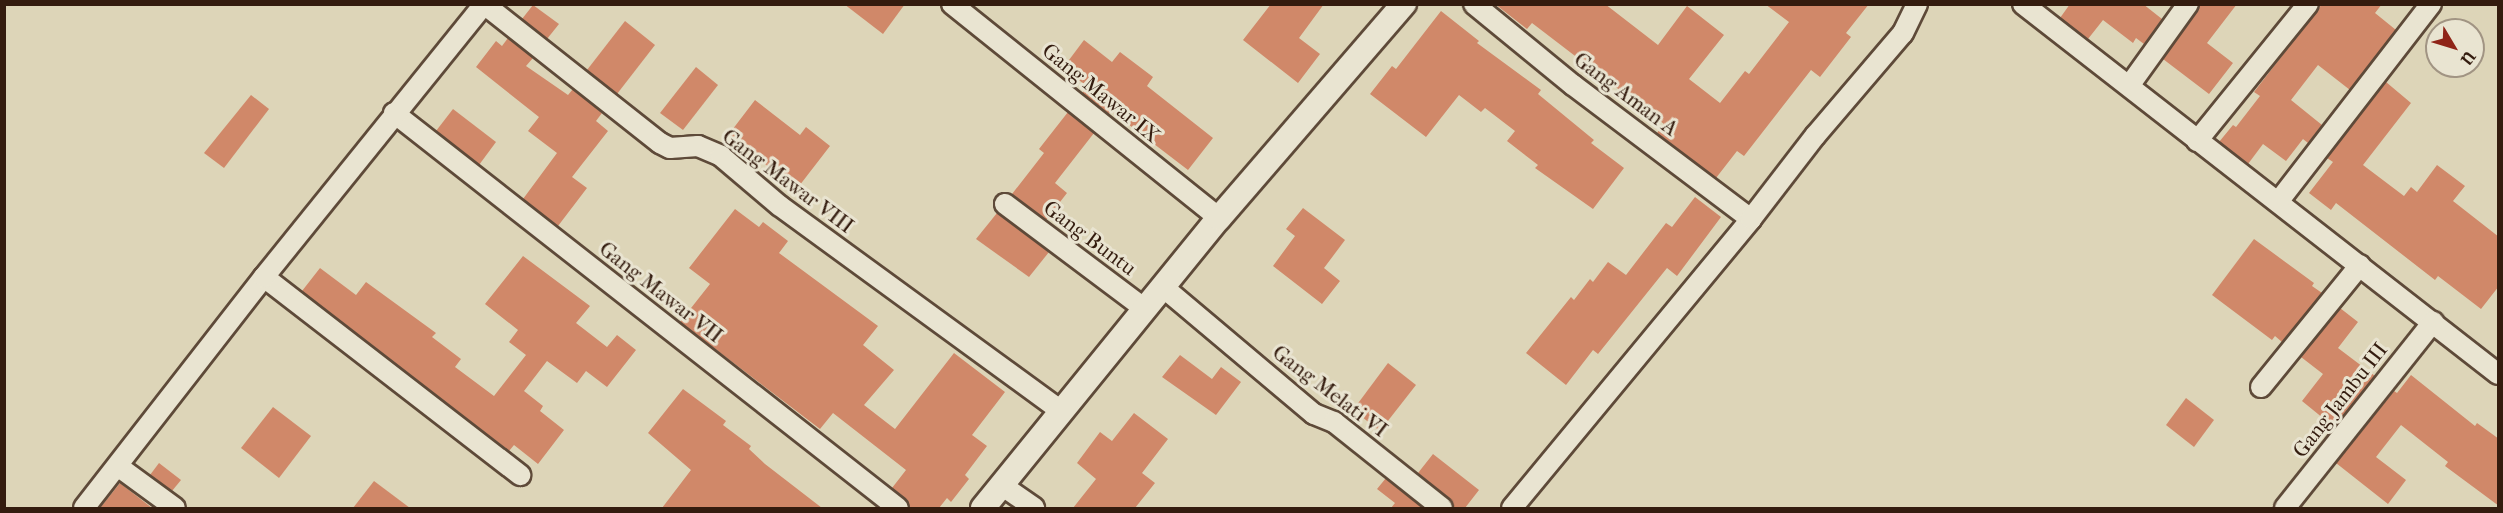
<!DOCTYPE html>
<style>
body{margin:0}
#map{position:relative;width:2503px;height:513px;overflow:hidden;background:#ddd5b8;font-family:"IM FELL French Canon",serif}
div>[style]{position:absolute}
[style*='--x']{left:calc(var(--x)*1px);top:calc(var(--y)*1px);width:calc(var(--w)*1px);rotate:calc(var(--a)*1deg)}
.building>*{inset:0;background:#d08869}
.roads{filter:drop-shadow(2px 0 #5e4a39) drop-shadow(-2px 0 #5e4a39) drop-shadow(0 2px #5e4a39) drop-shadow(0 -2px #5e4a39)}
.minor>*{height:20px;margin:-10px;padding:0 10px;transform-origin:10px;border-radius:10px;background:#e9e4d1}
.tertiary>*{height:24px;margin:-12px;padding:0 12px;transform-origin:12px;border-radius:12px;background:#e9e4d1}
span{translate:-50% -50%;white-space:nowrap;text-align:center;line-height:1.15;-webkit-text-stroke:6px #e9e4d1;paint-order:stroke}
.street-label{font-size:21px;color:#341c0f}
.frame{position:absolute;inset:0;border:6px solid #341c0f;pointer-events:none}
.north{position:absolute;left:2425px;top:18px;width:60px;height:60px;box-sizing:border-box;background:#e9e4d1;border:2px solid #a19483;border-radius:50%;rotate:128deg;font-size:16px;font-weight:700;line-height:24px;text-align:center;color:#341c0f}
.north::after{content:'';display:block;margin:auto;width:21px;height:27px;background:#8f2418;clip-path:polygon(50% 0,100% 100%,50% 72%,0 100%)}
</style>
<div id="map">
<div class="building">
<i style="clip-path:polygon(844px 4px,905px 4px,883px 34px)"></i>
<i style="clip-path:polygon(1271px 4px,1324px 4px,1299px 38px,1320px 54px,1298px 83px,1243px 40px)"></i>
<i style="clip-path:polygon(1495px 4px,1605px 4px,1658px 45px,1687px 6px,1724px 35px,1689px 79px,1720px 103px,1745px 71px,1749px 74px,1789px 22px,1765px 4px,1869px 4px,1846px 33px,1851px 37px,1820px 77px,1811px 70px,1744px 156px,1737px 151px,1716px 178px,1657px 133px,1664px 124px,1532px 23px,1527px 29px)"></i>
<i style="clip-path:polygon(2070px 4px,2143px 4px,2162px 19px,2144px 44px,2136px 38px,2133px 43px,2103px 20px,2088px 39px,2060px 18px)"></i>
<i style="clip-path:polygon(2200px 4px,2237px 4px,2207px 43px,2233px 63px,2209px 94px,2163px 59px)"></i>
<i style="clip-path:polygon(2322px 4px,2382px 4px,2375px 13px,2396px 30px,2350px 90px,2318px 65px,2291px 100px,2322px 125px,2308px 143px,2303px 139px,2286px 161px,2263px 144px,2248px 164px,2219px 142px,2233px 125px,2236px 127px,2260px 96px,2254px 92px)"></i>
<i style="clip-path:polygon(533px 5px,559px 24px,547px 39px,522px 19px)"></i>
<i style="clip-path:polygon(1441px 11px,1479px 41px,1477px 43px,1541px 90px,1538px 94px,1594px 140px,1591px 143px,1624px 168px,1593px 209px,1535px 168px,1538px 165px,1507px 141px,1515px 131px,1485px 108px,1481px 112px,1459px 95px,1426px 137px,1370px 94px,1392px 66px,1396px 69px)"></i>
<i style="clip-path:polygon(625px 21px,655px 45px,617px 94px,587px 70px)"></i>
<i style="clip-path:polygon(508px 38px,533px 58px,526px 66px,568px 95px,573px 89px,602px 113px,596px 121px,608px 131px,572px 177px,587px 188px,558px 226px,523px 199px,557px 153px,528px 131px,539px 117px,476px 67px,496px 41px,502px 46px)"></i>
<i style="clip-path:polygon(1084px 40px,1112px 62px,1120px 52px,1153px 77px,1147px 86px,1213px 138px,1188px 170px,1111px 111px,1109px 114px,1082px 93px,1088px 87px,1063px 68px)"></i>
<i style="clip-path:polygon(696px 67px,718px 85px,683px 130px,660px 113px)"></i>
<i style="clip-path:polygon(2386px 82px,2411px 103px,2363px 165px,2404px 196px,2411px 187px,2417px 192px,2437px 165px,2465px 186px,2453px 201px,2499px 237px,2499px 286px,2481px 309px,2438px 276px,2435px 280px,2336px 203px,2331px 210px,2309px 193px,2333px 162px,2327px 158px)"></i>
<i style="clip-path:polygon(251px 95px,269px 109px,224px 168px,204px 153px)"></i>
<i style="clip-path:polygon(755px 100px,800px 135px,806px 127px,830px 146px,796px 190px,729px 134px)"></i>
<i style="clip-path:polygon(453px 109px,496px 142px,479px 165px,436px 131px)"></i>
<i style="clip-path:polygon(1068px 112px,1094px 133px,1055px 183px,1067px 193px,1046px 220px,1012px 194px,1044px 153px,1039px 149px)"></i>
<i style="clip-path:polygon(1695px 197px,1721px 217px,1677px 276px,1667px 268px,1598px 354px,1593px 350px,1566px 385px,1526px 353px,1571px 297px,1574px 300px,1590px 279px,1593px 282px,1608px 262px,1626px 275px,1666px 223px,1672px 227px)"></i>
<i style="clip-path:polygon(1303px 208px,1345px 240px,1324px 268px,1340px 281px,1322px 304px,1273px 266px,1295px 236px,1286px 229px)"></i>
<i style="clip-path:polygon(735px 209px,759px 227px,763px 222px,788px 241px,779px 253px,878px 326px,863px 345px,894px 370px,864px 405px,895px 429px,954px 353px,1005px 392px,972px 435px,987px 446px,965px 475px,969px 479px,951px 502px,947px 498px,939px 508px,910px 508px,906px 499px,892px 488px,906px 470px,833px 413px,820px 429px,680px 322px,710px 284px,689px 268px)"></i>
<i style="clip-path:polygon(997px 213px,1049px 252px,1029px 277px,976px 239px)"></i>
<i style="clip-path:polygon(2254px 239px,2314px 283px,2312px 286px,2322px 293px,2282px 342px,2275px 336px,2272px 340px,2212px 295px)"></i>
<i style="clip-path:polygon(523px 256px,590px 306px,576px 323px,607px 347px,617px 335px,636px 350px,607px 387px,586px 371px,577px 383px,547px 361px,524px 391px,543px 406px,540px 411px,564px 430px,538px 464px,514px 445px,509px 451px,302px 291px,320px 268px,356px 295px,366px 282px,436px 333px,432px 337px,461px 359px,455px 367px,494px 396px,526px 355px,509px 342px,518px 330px,485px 304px)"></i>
<i style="clip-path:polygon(2340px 308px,2358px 322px,2338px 348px,2375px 376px,2334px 427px,2302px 401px,2323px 374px,2301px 357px)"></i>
<i style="clip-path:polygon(1180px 355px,1212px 379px,1221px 367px,1241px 382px,1216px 415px,1162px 377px)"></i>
<i style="clip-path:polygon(1388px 363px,1416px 385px,1380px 431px,1353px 410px)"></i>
<i style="clip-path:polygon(2411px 375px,2475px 426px,2477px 423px,2499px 439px,2499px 506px,2445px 466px,2448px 462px,2401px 425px,2376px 457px,2406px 480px,2388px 504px,2336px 463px,2394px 391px,2397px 393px)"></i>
<i style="clip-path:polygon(683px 389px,726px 421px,723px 425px,751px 446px,749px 449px,765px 464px,822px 508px,662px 508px,691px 470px,648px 433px)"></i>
<i style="clip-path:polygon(2186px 398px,2214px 420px,2194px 447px,2166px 425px)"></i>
<i style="clip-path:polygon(273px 407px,311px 436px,279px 478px,241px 448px)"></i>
<i style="clip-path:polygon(1134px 413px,1168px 439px,1142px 473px,1155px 483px,1135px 508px,1073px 508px,1096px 479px,1077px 463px,1100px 432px,1112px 441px)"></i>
<i style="clip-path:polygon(1433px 454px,1479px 490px,1465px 508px,1454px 508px,1449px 499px,1418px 473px)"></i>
<i style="clip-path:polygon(159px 463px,181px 480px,172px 491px,150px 475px)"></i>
<i style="clip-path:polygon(1386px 478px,1423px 508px,1391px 508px,1395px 503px,1377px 489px)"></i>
<i style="clip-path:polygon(374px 481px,410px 508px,353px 508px)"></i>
<i style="clip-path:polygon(120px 483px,152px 508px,100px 508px)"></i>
</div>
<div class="roads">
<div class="minor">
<i style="--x:484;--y:4;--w:224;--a:38.3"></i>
<i style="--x:660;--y:143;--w:11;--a:27"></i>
<i style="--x:670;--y:148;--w:28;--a:-4"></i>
<i style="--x:698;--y:146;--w:25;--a:23"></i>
<i style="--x:721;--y:156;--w:77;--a:40.3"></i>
<i style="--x:780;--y:206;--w:349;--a:36.1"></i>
<i style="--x:952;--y:4;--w:342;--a:38.7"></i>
<i style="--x:1474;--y:4;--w:128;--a:39.3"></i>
<i style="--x:1573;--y:85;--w:223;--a:37"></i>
<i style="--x:2023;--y:4;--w:602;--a:37.92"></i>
<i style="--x:2129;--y:86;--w:101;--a:-54.3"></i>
<i style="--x:394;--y:113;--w:640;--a:38.09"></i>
<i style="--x:2197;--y:141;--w:176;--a:-51"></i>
<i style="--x:2278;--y:202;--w:250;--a:-52.3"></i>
<i style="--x:1005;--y:204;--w:175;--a:36.9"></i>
<i style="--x:264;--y:277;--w:324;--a:37.7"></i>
<i style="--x:1163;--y:287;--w:197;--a:40.1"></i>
<i style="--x:1314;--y:414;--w:22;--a:22"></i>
<i style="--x:1334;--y:422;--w:138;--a:38.5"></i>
<i style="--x:2261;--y:387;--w:157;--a:-50.9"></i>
<i style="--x:119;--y:467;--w:69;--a:36.2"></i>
<i style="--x:1003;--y:486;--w:38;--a:35"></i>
<i style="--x:84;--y:508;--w:293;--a:-52.1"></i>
<i style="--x:264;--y:277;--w:351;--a:-51.1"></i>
<i style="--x:1512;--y:508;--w:375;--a:-50.4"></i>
<i style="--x:1751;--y:219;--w:105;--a:-52.4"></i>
<i style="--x:1815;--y:136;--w:135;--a:-49.5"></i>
<i style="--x:1903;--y:33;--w:32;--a:-64"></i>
<i style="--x:2285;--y:508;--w:238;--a:-51.5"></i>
</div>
<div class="tertiary">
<i style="--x:983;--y:508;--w:374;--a:-50.9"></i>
<i style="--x:1219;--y:218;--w:283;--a:-49.2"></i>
</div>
</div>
<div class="street-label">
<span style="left:1101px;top:93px;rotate:39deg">Gang Mawar IX</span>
<span style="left:1626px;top:94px;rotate:37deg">Gang Aman A</span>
<span style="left:788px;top:181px;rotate:37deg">Gang Mawar VIII</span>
<span style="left:1090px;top:238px;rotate:37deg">Gang Buntu</span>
<span style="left:661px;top:292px;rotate:38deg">Gang Mawar VII</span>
<span style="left:1330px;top:391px;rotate:37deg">Gang Melati VI</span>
<span style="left:2340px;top:400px;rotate:-52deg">Gang Jambu III</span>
</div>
<div class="frame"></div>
<div class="north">U</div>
</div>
